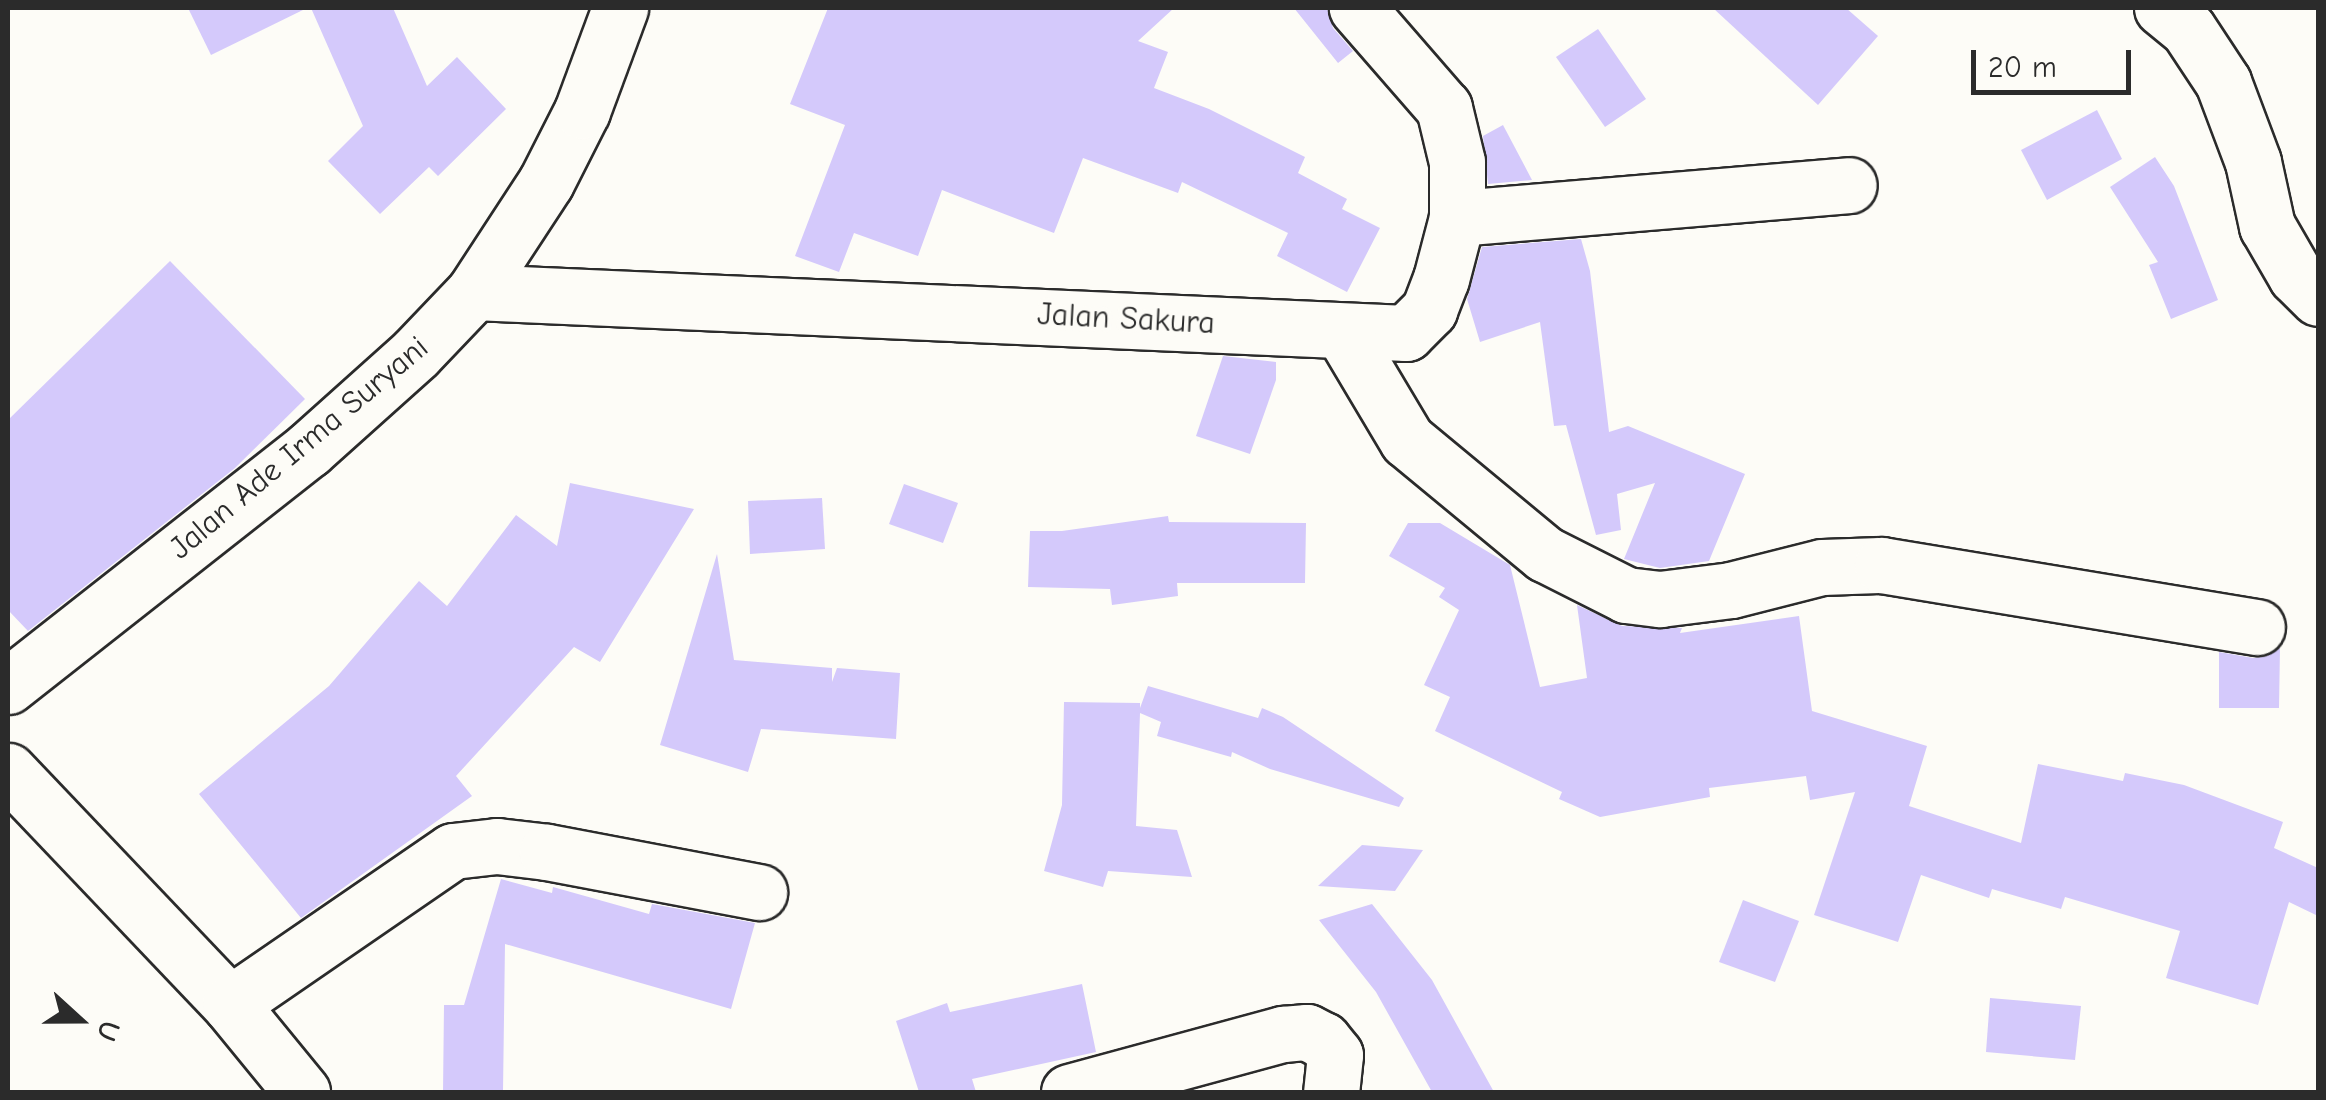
<!DOCTYPE html>
<style>
body{margin:0}
#map{position:relative;width:2326px;height:1100px;overflow:hidden;background:#fdfcf7;font-family:"Comic Neue",sans-serif}
div>[style]{position:absolute}
[style*='--x']{left:calc(var(--x)*1px);top:calc(var(--y)*1px);width:calc(var(--w)*1px);rotate:calc(var(--a)*1deg)}
.building>*{inset:0;background:#d4c9fb}
.roads{filter:drop-shadow(2px 0 #2b2b2b) drop-shadow(-2px 0 #2b2b2b) drop-shadow(0 2px #2b2b2b) drop-shadow(0 -2px #2b2b2b)}
.minor>*{height:55px;margin:-27.5px;padding:0 27.5px;transform-origin:27.5px;border-radius:27.5px;background:#fdfcf7}
.trunk>*{height:55px;margin:-27.5px;padding:0 27.5px;transform-origin:27.5px;border-radius:27.5px;background:#fdfcf7}
span{translate:-50% -50%;white-space:nowrap;text-align:center;line-height:1.15;-webkit-text-stroke:9px #fdfcf7;paint-order:stroke}
.street-label{font-size:32px;color:#2b2b2b}
.frame{position:absolute;inset:0;border:10px solid #2b2b2b;pointer-events:none}
.north{position:absolute;left:30px;top:970px;width:100px;height:100px;-webkit-text-stroke:8px #fdfcf7;paint-order:stroke;rotate:111deg;font-size:28px;font-weight:700;line-height:40px;text-align:center;color:#2b2b2b}
.north::after{content:'';display:block;margin:auto;width:35px;height:45px;background:#2b2b2b;clip-path:polygon(50% 0,100% 100%,50% 72%,0 100%)}
.scale{position:absolute;left:1971px;top:50px;width:160px;height:45px;box-sizing:border-box;border:5px solid #2b2b2b;border-top:0;padding-left:12px;font-size:30px;line-height:35px;white-space:nowrap;color:#2b2b2b;-webkit-text-stroke:8px #fdfcf7;paint-order:stroke}
</style>
<div id="map">
<div class="building">
<i style="clip-path:polygon(188px 8px,307px 8px,211px 55px)"></i>
<i style="clip-path:polygon(311px 8px,393px 8px,427px 86px,457px 57px,506px 109px,438px 176px,429px 167px,380px 214px,328px 161px,363px 126px)"></i>
<i style="clip-path:polygon(828px 8px,1174px 8px,1138px 41px,1168px 52px,1154px 88px,1209px 109px,1305px 157px,1298px 173px,1347px 199px,1342px 209px,1380px 228px,1347px 292px,1277px 256px,1288px 233px,1182px 182px,1178px 193px,1083px 158px,1054px 233px,942px 190px,918px 256px,854px 233px,839px 272px,795px 256px,845px 125px,790px 104px)"></i>
<i style="clip-path:polygon(1294px 8px,1327px 8px,1333px 28px,1353px 51px,1338px 63px)"></i>
<i style="clip-path:polygon(1713px 8px,1846px 8px,1878px 36px,1818px 105px)"></i>
<i style="clip-path:polygon(1598px 29px,1646px 99px,1605px 127px,1556px 57px)"></i>
<i style="clip-path:polygon(2097px 110px,2122px 159px,2047px 200px,2021px 150px)"></i>
<i style="clip-path:polygon(1503px 125px,1532px 180px,1488px 184px,1483px 136px)"></i>
<i style="clip-path:polygon(2155px 157px,2174px 186px,2218px 300px,2171px 319px,2149px 265px,2158px 262px,2110px 187px)"></i>
<i style="clip-path:polygon(1581px 239px,1590px 271px,1609px 432px,1628px 426px,1745px 474px,1709px 561px,1660px 568px,1624px 559px,1655px 483px,1617px 494px,1621px 530px,1596px 535px,1566px 425px,1554px 426px,1540px 322px,1480px 342px,1467px 299px,1482px 247px)"></i>
<i style="clip-path:polygon(170px 261px,305px 399px,235px 468px,28px 631px,8px 610px,8px 420px)"></i>
<i style="clip-path:polygon(1223px 356px,1276px 362px,1276px 380px,1250px 454px,1196px 436px)"></i>
<i style="clip-path:polygon(570px 483px,694px 509px,600px 662px,574px 647px,456px 776px,472px 796px,301px 918px,199px 794px,329px 686px,419px 581px,447px 606px,516px 515px,557px 546px)"></i>
<i style="clip-path:polygon(904px 484px,958px 503px,943px 543px,889px 524px)"></i>
<i style="clip-path:polygon(822px 498px,825px 549px,750px 554px,748px 501px)"></i>
<i style="clip-path:polygon(1168px 516px,1169px 522px,1306px 523px,1305px 583px,1177px 583px,1178px 596px,1112px 605px,1110px 589px,1028px 587px,1030px 531px,1062px 531px)"></i>
<i style="clip-path:polygon(1408px 523px,1440px 523px,1510px 565px,1540px 687px,1587px 678px,1577px 605px,1622px 626px,1682px 628px,1680px 633px,1799px 616px,1812px 711px,1927px 746px,1909px 806px,2021px 843px,2038px 764px,2123px 781px,2125px 773px,2184px 785px,2283px 822px,2274px 848px,2318px 868px,2318px 916px,2289px 902px,2258px 1005px,2166px 978px,2180px 931px,2065px 897px,2061px 909px,1992px 889px,1989px 898px,1921px 875px,1898px 942px,1814px 915px,1855px 792px,1810px 800px,1806px 776px,1709px 788px,1710px 797px,1600px 817px,1559px 799px,1562px 792px,1435px 731px,1450px 697px,1424px 685px,1459px 610px,1439px 597px,1445px 588px,1389px 556px)"></i>
<i style="clip-path:polygon(717px 554px,734px 660px,832px 668px,832px 682px,837px 668px,900px 673px,896px 739px,761px 729px,748px 772px,660px 745px)"></i>
<i style="clip-path:polygon(2280px 648px,2279px 708px,2219px 708px,2219px 652px,2253px 658px,2267px 656px)"></i>
<i style="clip-path:polygon(1148px 686px,1258px 718px,1262px 708px,1283px 717px,1404px 798px,1399px 807px,1270px 769px,1232px 752px,1231px 757px,1157px 736px,1161px 722px,1140px 713px,1136px 826px,1177px 830px,1192px 877px,1108px 871px,1103px 887px,1044px 871px,1062px 805px,1064px 702px,1140px 703px,1140px 708px)"></i>
<i style="clip-path:polygon(1362px 845px,1423px 850px,1395px 891px,1318px 886px)"></i>
<i style="clip-path:polygon(501px 879px,552px 893px,553px 887px,649px 914px,652px 904px,755px 923px,731px 1009px,505px 944px,503px 1092px,443px 1092px,444px 1005px,464px 1005px)"></i>
<i style="clip-path:polygon(1743px 900px,1799px 921px,1775px 982px,1719px 962px)"></i>
<i style="clip-path:polygon(1372px 904px,1432px 980px,1494px 1092px,1432px 1092px,1376px 992px,1319px 920px)"></i>
<i style="clip-path:polygon(1082px 984px,1096px 1052px,972px 1079px,976px 1092px,919px 1092px,896px 1021px,947px 1003px,950px 1012px)"></i>
<i style="clip-path:polygon(1990px 998px,2081px 1006px,2075px 1060px,1986px 1052px)"></i>
</div>
<div class="roads">
<div class="minor">
<i style="--x:2162;--y:8;--w:33;--a:39"></i>
<i style="--x:2188;--y:29;--w:64;--a:56.6"></i>
<i style="--x:2223;--y:82;--w:85;--a:69.4"></i>
<i style="--x:2253;--y:162;--w:66;--a:77.7"></i>
<i style="--x:2267;--y:226;--w:58;--a:59.9"></i>
<i style="--x:2296;--y:276;--w:31;--a:45"></i>
<i style="--x:1457;--y:218;--w:393;--a:-4.8"></i>
<i style="--x:474;--y:292;--w:933;--a:2.52"></i>
<i style="--x:1406;--y:333;--w:33;--a:-45"></i>
<i style="--x:1429;--y:310;--w:33;--a:-69"></i>
<i style="--x:1441;--y:279;--w:63;--a:-75.3"></i>
<i style="--x:1457;--y:218;--w:56;--a:-90"></i>
<i style="--x:1457;--y:162;--w:56;--a:-103.5"></i>
<i style="--x:1444;--y:108;--w:133;--a:-131"></i>
<i style="--x:1342;--y:331;--w:127;--a:59.2"></i>
<i style="--x:1407;--y:440;--w:179;--a:39.6"></i>
<i style="--x:1545;--y:554;--w:91;--a:26.8"></i>
<i style="--x:1626;--y:595;--w:34;--a:7"></i>
<i style="--x:1660;--y:599;--w:72;--a:-7.2"></i>
<i style="--x:1731;--y:590;--w:94;--a:-14.2"></i>
<i style="--x:1822;--y:567;--w:60;--a:-1.9"></i>
<i style="--x:1882;--y:565;--w:380;--a:9.4"></i>
<i style="--x:8;--y:771;--w:322;--a:46.4"></i>
<i style="--x:230;--y:1004;--w:114;--a:50.7"></i>
<i style="--x:230;--y:1004;--w:270;--a:-34.5"></i>
<i style="--x:453;--y:851;--w:44;--a:-6.5"></i>
<i style="--x:497;--y:846;--w:50;--a:6.8"></i>
<i style="--x:547;--y:852;--w:216;--a:10.7"></i>
<i style="--x:1069;--y:1092;--w:222;--a:-15.2"></i>
<i style="--x:1283;--y:1034;--w:24;--a:-5"></i>
<i style="--x:1307;--y:1032;--w:18;--a:27"></i>
<i style="--x:1323;--y:1040;--w:19;--a:51"></i>
<i style="--x:1335;--y:1055;--w:37;--a:96"></i>
</div>
<div class="trunk">
<i style="--x:8;--y:686;--w:382;--a:-38.2"></i>
<i style="--x:308;--y:450;--w:145;--a:-41.9"></i>
<i style="--x:416;--y:353;--w:84;--a:-46.4"></i>
<i style="--x:474;--y:292;--w:131;--a:-56.8"></i>
<i style="--x:546;--y:182;--w:80;--a:-63.1"></i>
<i style="--x:582;--y:111;--w:110;--a:-69.7"></i>
</div>
</div>
<div class="street-label">
<span style="left:1126px;top:319px;rotate:3deg">Jalan Sakura</span>
<span style="left:299px;top:448px;rotate:-40deg">Jalan Ade Irma Suryani</span>
</div>
<div class="frame"></div>
<div class="north">U</div>
<div class="scale">20 m</div>
</div>
